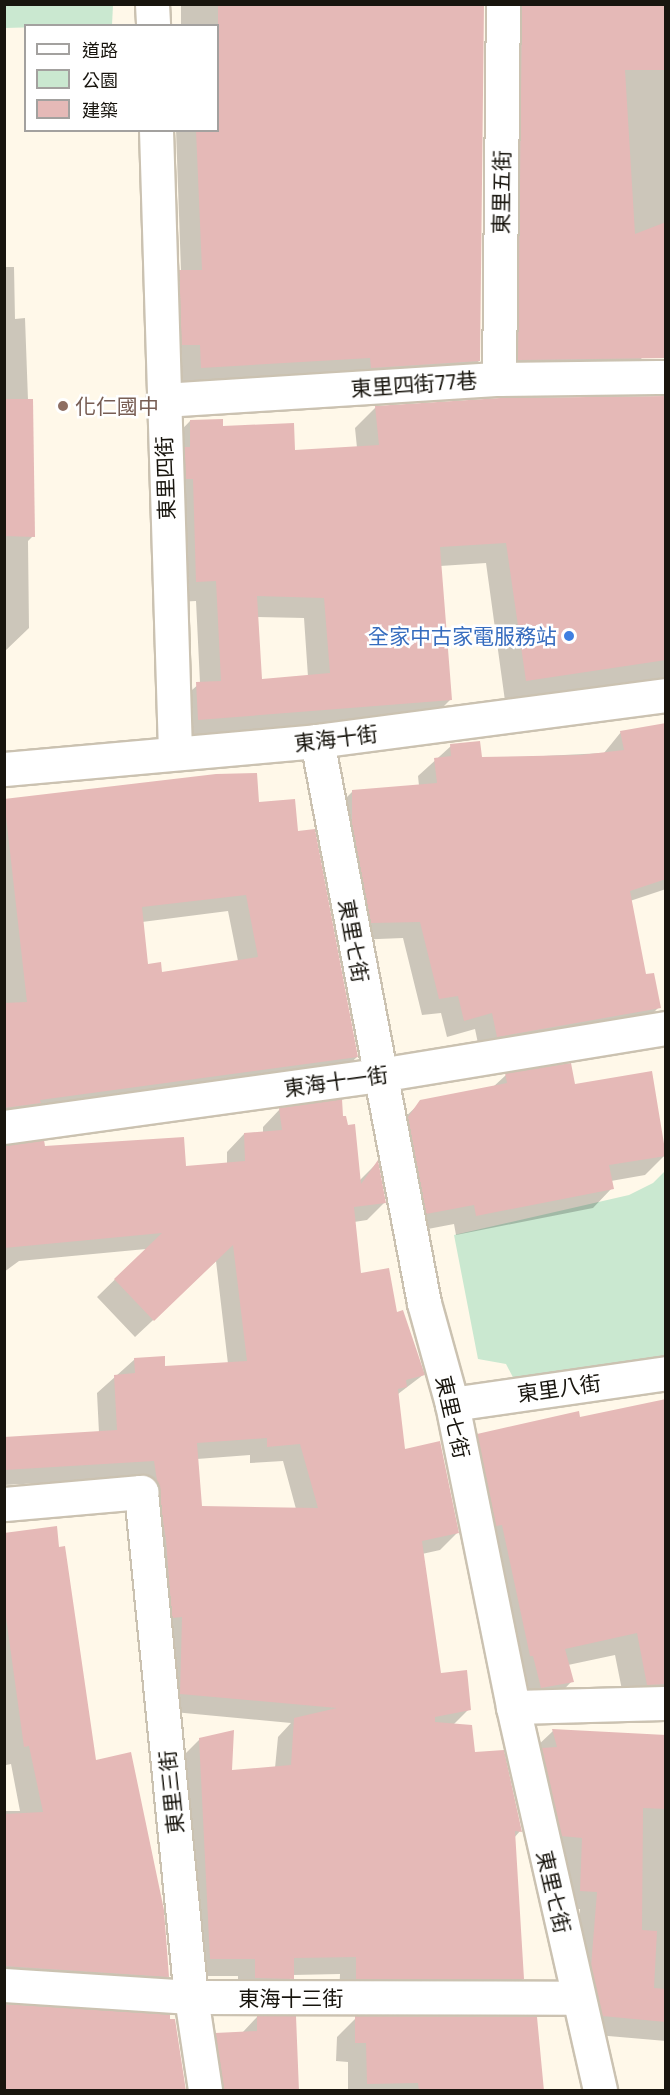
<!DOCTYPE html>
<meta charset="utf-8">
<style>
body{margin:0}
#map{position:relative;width:670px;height:2095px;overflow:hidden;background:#fff8e9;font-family:"Exo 2","Noto Sans TC",sans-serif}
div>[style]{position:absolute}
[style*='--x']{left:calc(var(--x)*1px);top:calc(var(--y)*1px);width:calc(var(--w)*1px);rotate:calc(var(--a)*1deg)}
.green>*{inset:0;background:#cae8d0}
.shadow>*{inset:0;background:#0003}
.building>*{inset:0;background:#e5b9b7}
.roads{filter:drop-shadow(2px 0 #cbc2b1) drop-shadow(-2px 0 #cbc2b1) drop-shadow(0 2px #cbc2b1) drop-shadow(0 -2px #cbc2b1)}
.street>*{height:33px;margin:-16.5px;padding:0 16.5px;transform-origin:16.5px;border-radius:16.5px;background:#fff}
.dots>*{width:16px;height:16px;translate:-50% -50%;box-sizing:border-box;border:3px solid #fff;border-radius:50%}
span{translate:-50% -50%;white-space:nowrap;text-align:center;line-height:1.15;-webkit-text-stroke:5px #fff;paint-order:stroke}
.street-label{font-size:21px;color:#18150e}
.education-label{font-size:21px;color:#785e54}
.left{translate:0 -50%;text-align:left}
.shop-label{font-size:21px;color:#366cbe}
.right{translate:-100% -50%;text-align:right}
.frame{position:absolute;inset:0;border:6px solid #18150e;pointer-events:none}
.legend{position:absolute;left:24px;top:24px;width:195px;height:108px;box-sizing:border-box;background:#fff;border:2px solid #a3a19f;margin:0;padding:8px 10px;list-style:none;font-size:18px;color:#18150e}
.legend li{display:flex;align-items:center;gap:12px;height:30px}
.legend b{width:30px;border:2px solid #a3a19f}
</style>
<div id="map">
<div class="green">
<i style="clip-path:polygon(4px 5px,113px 5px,112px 25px,5px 28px)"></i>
<i style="clip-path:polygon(665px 1171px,665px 1361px,517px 1385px,506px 1364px,478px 1359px,454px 1235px,629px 1195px,653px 1183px)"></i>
</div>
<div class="shadow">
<i style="clip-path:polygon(181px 4px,666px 4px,666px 335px,620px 379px,498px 380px,499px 15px,483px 5px,479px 361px,458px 381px,181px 388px,180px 365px,161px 365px,159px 292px,181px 271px,176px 130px,218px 130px,218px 26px,181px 26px)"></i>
<i style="clip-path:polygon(4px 267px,14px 267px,15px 319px,25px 318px,33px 536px,28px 541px,29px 628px,4px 652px)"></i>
<i style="clip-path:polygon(evenodd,666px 397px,666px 677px,505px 701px,486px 563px,440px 566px,450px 700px,430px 720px,178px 740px,176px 704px,200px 683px,196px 601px,176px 602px,170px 442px,190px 421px,294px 451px,357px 448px,355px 428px,376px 407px,666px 397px,257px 617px,304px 618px,308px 677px,261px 680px,257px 617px)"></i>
<i style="clip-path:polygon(666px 724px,666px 889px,630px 901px,645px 976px,659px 1007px,642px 1024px,480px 1053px,475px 1029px,447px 1037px,441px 1013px,422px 1015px,403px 938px,354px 940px,336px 808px,353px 791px,419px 786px,418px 776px,451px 746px,480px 759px,604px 753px,621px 732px)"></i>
<i style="clip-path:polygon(evenodd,4px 801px,258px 804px,297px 833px,357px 1057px,339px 1074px,4px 1123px,4px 801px,228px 911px,238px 961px,161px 973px,147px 965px,142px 922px,228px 911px)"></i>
<i style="clip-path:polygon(506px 1075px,574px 1086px,665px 1155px,645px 1175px,611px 1181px,612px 1188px,593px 1208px,456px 1235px,454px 1224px,407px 1233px,400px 1122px,421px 1102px,493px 1087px)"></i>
<i style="clip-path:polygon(evenodd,280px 1109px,341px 1117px,359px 1181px,377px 1163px,384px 1203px,367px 1220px,354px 1222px,360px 1275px,395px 1314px,423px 1375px,398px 1394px,403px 1451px,457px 1533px,440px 1550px,422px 1554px,439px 1674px,469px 1709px,453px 1725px,520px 1831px,514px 1838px,523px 1979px,505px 1996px,339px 1996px,340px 1974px,293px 1975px,276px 1995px,238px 1995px,238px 1976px,193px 1976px,182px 1757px,200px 1739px,231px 1771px,275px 1768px,278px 1737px,291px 1723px,163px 1711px,137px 1478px,4px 1485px,4px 1439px,99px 1433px,97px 1393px,135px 1359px,164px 1367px,228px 1364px,216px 1261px,135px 1337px,97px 1297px,146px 1249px,19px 1261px,4px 1272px,4px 1147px,43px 1147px,185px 1168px,227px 1164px,227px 1152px,244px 1134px,263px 1133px,263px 1127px,280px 1109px,250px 1455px,250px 1463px,283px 1461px,296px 1509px,201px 1508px,197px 1459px,250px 1455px)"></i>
<i style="clip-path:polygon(666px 1403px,666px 1687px,623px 1695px,615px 1655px,568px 1665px,572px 1681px,550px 1704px,519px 1709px,455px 1457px,478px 1435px)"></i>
<i style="clip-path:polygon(4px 1535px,94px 1762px,168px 1976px,149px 1995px,4px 1986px,4px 1811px,20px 1811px,11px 1764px,6px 1765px,4px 1755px)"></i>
<i style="clip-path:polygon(553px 1731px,666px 1737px,666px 2041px,585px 2034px,574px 1986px,580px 1909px,563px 1909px,565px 1855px,544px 1853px,535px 1748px)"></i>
<i style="clip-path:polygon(257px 2017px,297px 2090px,201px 2090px,197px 2053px,216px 2034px,242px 2033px)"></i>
<i style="clip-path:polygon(356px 2018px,543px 2090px,348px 2090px,348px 2062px,336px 2061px,337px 2037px)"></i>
</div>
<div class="building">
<i style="clip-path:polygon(218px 4px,484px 4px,480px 361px,371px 368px,370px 358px,201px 368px,200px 345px,181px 345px,179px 270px,202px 270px,196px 130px,218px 130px)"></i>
<i style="clip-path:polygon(522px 4px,666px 4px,666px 70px,625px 70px,635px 234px,666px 222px,666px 358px,518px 360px)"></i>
<i style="clip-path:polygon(evenodd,666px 396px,666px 660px,526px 681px,506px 543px,440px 547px,452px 700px,198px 720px,196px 682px,221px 681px,216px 581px,196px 582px,193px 479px,185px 479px,184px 447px,190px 447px,190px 420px,223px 419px,223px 426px,294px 423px,295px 450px,379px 445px,375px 406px,500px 398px,666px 396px,257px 596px,324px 598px,330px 673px,262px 679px,257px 596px)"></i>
<i style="clip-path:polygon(4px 399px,33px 399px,35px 537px,4px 536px)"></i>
<i style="clip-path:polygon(666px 723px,666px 879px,630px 891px,646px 974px,654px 973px,661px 1008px,497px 1037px,492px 1013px,464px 1021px,458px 996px,439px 999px,420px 922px,371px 923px,352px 826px,352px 790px,437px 783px,434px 758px,451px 756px,450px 744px,480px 741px,482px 757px,581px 755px,624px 750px,620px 731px)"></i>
<i style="clip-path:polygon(evenodd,257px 773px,259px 802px,295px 799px,298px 831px,315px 829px,358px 1057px,40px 1100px,41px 1103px,4px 1108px,4px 1003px,27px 1002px,4px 799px,216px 774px,257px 773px,246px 895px,258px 957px,162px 972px,161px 962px,148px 964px,142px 907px,246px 895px)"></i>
<i style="clip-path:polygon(571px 1063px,575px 1084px,652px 1071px,666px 1156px,609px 1165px,614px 1189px,476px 1216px,474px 1205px,426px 1214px,408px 1117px,420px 1100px,507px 1083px,505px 1073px)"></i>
<i style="clip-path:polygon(evenodd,342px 1099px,343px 1116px,346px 1116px,348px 1125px,355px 1124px,361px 1184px,378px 1160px,386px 1203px,354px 1207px,361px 1273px,389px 1268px,397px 1312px,403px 1310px,425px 1375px,406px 1380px,407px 1387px,398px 1389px,405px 1449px,440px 1441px,459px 1533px,422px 1541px,441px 1673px,467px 1670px,471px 1710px,435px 1717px,435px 1722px,472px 1725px,475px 1752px,504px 1750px,522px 1832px,515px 1831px,524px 1979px,356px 1979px,356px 1957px,294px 1958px,294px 1979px,255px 1978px,255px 1959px,210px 1959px,199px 1738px,234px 1730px,232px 1770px,291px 1765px,294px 1718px,337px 1708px,180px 1694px,182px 1617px,172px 1618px,166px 1540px,154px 1461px,4px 1470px,4px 1437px,117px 1430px,114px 1375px,135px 1373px,134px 1358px,165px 1356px,165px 1366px,247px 1361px,233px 1245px,154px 1321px,114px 1279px,162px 1233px,4px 1248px,4px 1145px,44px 1140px,45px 1146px,184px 1137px,186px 1166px,245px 1161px,244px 1133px,282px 1130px,279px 1108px,342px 1099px,267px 1438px,267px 1447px,300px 1444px,318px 1508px,202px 1506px,197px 1443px,267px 1438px)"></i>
<i style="clip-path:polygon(666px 1399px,666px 1684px,647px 1685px,637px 1633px,565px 1649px,574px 1682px,541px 1688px,533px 1656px,530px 1656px,502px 1525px,496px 1526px,477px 1434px,579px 1411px,580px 1417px)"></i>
<i style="clip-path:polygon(57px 1526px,59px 1547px,65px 1546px,96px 1760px,131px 1752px,164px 1910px,169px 1977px,4px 1966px,4px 1814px,43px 1812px,29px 1746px,24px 1747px,4px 1603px,4px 1533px)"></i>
<i style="clip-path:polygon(552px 1729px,666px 1735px,666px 1809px,643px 1808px,642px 1930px,657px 1931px,654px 1988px,666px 1989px,666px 2022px,602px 2016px,591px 1967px,597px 1892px,580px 1891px,582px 1838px,561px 1836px,542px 1748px,557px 1747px)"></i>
<i style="clip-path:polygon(4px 2004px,170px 2014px,170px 2019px,175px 2019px,186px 2091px,4px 2091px)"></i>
<i style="clip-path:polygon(257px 2016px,296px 2016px,299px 2091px,223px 2090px,215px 2033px,257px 2031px)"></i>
<i style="clip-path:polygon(355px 2016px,537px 2017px,544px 2091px,419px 2091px,418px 2083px,367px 2084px,366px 2043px,355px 2043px)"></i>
</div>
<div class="roads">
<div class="street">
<i style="--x:152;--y:4;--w:22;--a:87"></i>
<i style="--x:156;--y:130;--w:623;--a:88.25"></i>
<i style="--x:499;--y:379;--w:375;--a:-89.4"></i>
<i style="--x:163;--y:400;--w:337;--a:-3.6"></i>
<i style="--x:499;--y:379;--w:167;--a:-0.7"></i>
<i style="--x:317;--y:741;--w:572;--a:79.22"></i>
<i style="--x:424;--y:1303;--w:105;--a:74.5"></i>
<i style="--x:452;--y:1404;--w:309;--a:78.6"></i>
<i style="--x:513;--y:1707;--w:393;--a:77.2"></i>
<i style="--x:4;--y:769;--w:314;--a:-5.1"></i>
<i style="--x:317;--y:741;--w:352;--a:-7.5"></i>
<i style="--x:4;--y:1127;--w:379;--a:-7.9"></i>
<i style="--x:379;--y:1075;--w:291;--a:-9.3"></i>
<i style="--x:452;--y:1404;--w:216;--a:-8.2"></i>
<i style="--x:4;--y:1504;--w:138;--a:-5"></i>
<i style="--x:141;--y:1492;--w:507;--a:84.35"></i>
<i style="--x:191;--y:1997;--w:94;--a:81.4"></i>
<i style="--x:513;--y:1707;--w:153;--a:-1.5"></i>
<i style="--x:4;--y:1985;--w:187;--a:3.7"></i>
<i style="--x:191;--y:1997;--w:387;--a:0.1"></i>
</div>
</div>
<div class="dots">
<i style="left:63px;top:406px;background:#8d6e63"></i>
<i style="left:569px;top:636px;background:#3f7fe0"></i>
</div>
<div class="street-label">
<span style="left:501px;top:192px;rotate:-89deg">東里五街</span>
<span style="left:414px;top:384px;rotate:-4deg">東里四街77巷</span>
<span style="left:165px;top:478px;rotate:-92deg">東里四街</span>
<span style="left:336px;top:738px;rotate:-7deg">東海十街</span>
<span style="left:354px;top:941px;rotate:80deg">東里七街</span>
<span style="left:336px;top:1081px;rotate:-8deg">東海十一街</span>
<span style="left:559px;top:1388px;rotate:-8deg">東里八街</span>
<span style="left:453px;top:1417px;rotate:77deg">東里七街</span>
<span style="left:171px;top:1792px;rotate:-96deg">東里三街</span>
<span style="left:554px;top:1892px;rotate:77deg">東里七街</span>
<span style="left:291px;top:1998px">東海十三街</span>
</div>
<div class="education-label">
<span class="left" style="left:75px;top:406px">化仁國中</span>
</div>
<div class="shop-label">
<span class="right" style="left:557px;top:636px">全家中古家電服務站</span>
</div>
<div class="frame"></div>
<ul class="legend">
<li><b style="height:8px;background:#fff"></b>道路</li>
<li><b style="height:16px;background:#cae8d0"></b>公園</li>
<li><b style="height:16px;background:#e5b9b7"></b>建築</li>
</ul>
</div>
